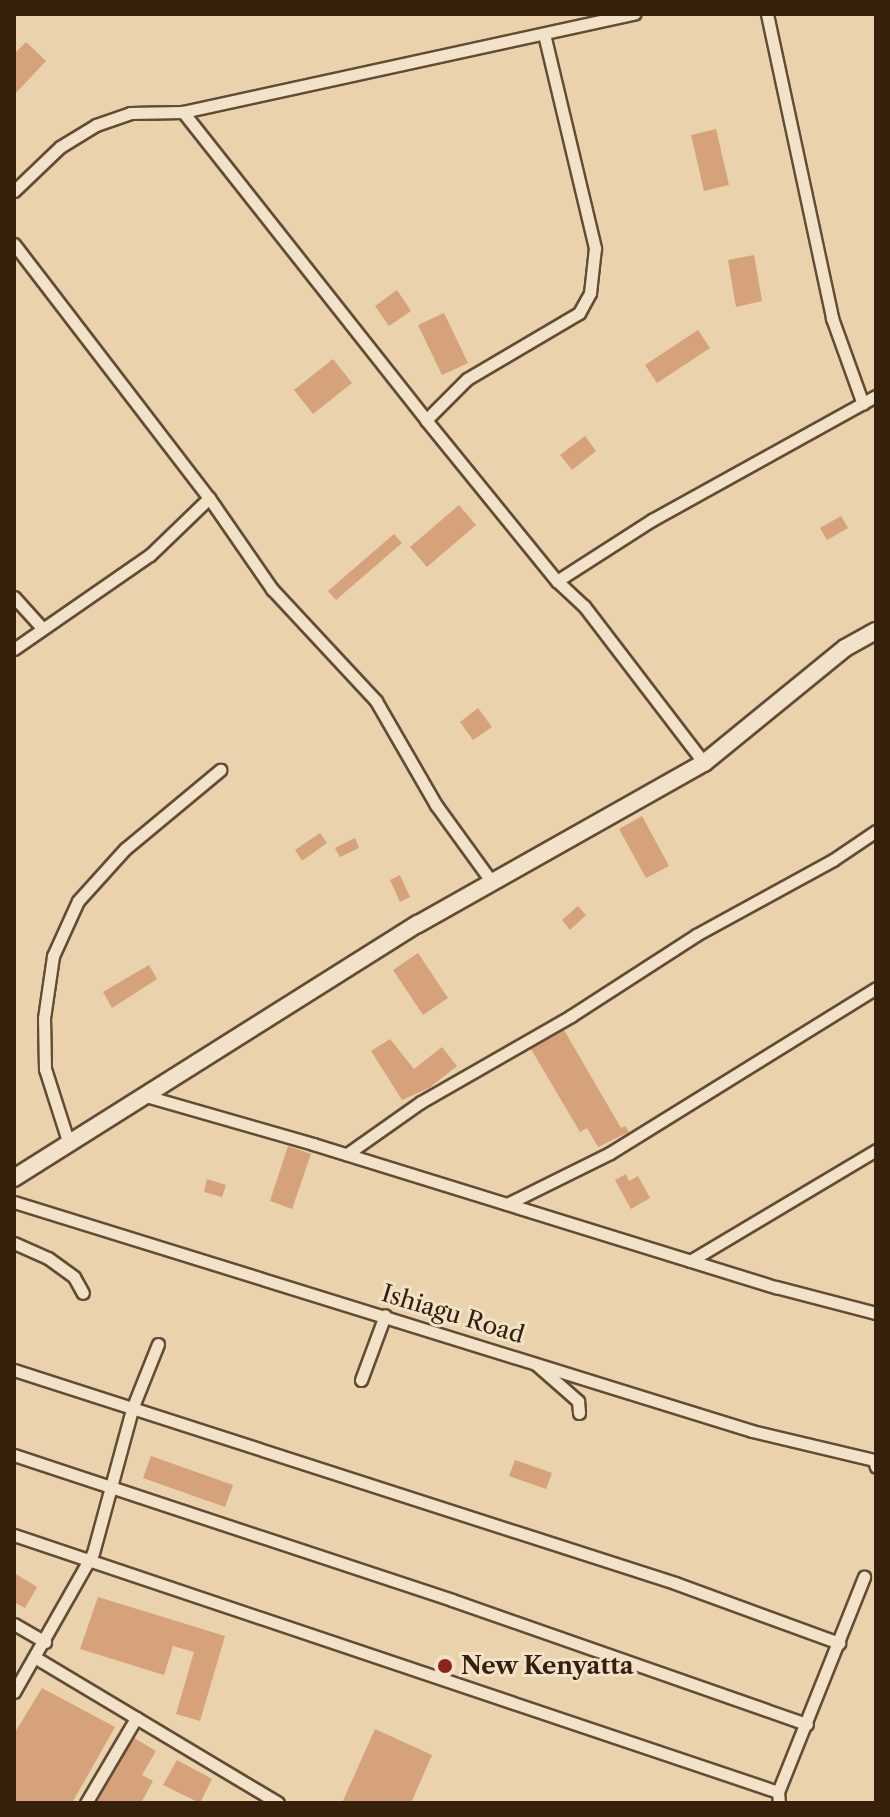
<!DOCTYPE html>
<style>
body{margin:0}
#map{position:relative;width:890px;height:1817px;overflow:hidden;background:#e9d2ac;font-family:"Libre Caslon Text",serif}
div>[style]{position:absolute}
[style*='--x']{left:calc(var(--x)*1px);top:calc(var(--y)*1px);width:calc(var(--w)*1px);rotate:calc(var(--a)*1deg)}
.building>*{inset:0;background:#d5a27b}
.roads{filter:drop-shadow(2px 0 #634c34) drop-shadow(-2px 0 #634c34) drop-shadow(0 2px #634c34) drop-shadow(0 -2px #634c34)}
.street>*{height:11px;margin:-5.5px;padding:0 5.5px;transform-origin:5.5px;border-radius:5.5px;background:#f1e2c9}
.secondary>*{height:16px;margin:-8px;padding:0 8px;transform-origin:8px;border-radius:8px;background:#f1e2c9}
.dots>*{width:22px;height:22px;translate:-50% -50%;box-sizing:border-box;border:4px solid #f1e2c9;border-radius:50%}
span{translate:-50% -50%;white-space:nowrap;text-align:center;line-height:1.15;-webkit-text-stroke:6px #f1e2c9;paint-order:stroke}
.street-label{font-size:24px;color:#36200c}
.poi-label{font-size:24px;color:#36200c;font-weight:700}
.left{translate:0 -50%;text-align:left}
.frame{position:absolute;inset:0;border:16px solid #36200c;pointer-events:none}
</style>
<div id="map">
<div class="building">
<i style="clip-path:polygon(26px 42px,46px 61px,14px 95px,14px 54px)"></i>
<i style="clip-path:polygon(716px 129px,729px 185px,704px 191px,691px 135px)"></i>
<i style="clip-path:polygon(754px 255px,762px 301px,736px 307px,728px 260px)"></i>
<i style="clip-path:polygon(397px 290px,411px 311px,389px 326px,375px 306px)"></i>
<i style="clip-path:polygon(444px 313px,468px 363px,442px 375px,418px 325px)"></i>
<i style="clip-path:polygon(698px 330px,710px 348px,657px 383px,645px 365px)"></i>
<i style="clip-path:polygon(333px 359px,352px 383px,313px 414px,294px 390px)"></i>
<i style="clip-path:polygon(585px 436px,596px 451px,572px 470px,560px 455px)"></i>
<i style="clip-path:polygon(459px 505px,476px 525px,427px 567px,410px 547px)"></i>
<i style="clip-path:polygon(841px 516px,848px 528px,827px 540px,820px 528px)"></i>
<i style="clip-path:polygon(394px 534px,402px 543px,336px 600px,328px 591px)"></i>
<i style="clip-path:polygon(478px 708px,492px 727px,473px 740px,460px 722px)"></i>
<i style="clip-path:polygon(642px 816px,669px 866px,646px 878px,619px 829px)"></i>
<i style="clip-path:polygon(320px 833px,327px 843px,302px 861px,295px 850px)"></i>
<i style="clip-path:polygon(355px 838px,359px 848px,340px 857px,335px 848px)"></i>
<i style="clip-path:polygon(400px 875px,410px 897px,400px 902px,390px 880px)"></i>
<i style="clip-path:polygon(578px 906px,586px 915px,570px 930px,562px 920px)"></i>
<i style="clip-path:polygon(418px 953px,448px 998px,423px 1015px,393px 970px)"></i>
<i style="clip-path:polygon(149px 965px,157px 979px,112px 1008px,103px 992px)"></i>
<i style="clip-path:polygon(564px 1030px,621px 1128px,625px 1126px,629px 1132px,598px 1147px,587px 1128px,580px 1132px,531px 1049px)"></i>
<i style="clip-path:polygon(390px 1039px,414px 1069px,442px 1047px,457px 1066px,429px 1088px,402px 1100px,371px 1051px)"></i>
<i style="clip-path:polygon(288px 1146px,311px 1154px,292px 1209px,270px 1201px)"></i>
<i style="clip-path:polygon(626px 1174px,629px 1181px,638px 1176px,650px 1198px,631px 1209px,615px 1180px)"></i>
<i style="clip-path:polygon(207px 1179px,226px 1185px,222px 1197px,204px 1192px)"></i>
<i style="clip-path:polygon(151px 1456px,233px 1485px,225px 1507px,143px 1478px)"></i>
<i style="clip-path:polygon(515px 1460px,552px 1473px,546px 1489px,509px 1476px)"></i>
<i style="clip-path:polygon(14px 1573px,37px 1587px,25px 1608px,14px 1602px)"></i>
<i style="clip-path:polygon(98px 1597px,225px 1636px,200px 1721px,176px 1714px,194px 1652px,173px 1646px,164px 1675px,80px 1649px)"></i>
<i style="clip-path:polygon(42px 1688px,115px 1727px,72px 1803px,14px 1803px,14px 1734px)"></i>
<i style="clip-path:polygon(375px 1729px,432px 1755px,411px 1803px,342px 1803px)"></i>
<i style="clip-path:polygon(134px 1738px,156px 1751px,142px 1775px,153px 1781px,141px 1803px,96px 1803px)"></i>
<i style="clip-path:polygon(177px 1760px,212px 1779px,200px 1803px,163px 1785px)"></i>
</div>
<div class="roads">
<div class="street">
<i style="--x:767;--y:14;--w:311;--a:77.9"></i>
<i style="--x:832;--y:318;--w:91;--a:70.2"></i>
<i style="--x:183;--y:112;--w:392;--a:51.7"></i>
<i style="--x:426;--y:420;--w:208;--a:50.9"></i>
<i style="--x:557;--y:581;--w:37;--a:43"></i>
<i style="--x:584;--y:606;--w:198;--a:52.6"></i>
<i style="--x:14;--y:191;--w:64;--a:-43.7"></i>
<i style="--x:60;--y:147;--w:42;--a:-31.4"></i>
<i style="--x:96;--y:125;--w:36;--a:-19"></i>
<i style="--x:130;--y:113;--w:53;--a:-1.1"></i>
<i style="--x:183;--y:112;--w:462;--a:-12.3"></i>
<i style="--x:14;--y:244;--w:320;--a:52.5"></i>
<i style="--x:209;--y:498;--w:111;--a:55.3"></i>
<i style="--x:272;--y:589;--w:153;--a:47.1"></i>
<i style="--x:376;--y:701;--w:120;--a:60"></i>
<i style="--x:436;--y:805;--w:94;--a:54.1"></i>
<i style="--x:426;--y:420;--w:58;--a:-45"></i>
<i style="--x:467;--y:379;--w:130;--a:-30.5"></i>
<i style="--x:579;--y:313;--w:23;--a:-61"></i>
<i style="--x:590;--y:293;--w:45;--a:-83.7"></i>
<i style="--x:595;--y:248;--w:220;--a:-103.4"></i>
<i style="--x:557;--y:581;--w:113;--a:-32.7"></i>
<i style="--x:652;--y:520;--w:256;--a:-29"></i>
<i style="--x:14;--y:597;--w:42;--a:47.9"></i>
<i style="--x:14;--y:649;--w:165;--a:-34.7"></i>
<i style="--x:150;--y:555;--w:82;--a:-44"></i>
<i style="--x:146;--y:1096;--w:174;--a:16"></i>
<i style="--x:313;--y:1144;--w:485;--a:17.2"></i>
<i style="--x:776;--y:1287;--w:103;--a:14.6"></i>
<i style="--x:69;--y:1144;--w:79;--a:-107.7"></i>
<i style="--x:45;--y:1069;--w:51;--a:-91.1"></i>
<i style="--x:44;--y:1018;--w:63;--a:-81.7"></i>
<i style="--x:53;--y:956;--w:60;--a:-65.6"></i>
<i style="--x:78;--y:901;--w:70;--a:-47.9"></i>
<i style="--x:125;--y:849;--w:124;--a:-39.7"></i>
<i style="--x:347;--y:1154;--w:90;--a:-35.1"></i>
<i style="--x:421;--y:1102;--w:173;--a:-29.8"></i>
<i style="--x:571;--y:1016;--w:149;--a:-32.9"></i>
<i style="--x:696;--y:935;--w:156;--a:-28.7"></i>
<i style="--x:833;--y:860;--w:52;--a:-34"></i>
<i style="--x:14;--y:1202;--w:773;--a:17.24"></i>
<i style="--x:752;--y:1431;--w:125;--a:13.4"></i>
<i style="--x:874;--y:1460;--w:7;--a:74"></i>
<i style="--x:507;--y:1204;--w:115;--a:-26.3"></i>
<i style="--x:610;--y:1153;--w:313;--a:-31.8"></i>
<i style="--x:14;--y:1243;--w:37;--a:24"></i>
<i style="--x:48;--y:1258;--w:32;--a:36"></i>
<i style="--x:74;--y:1277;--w:18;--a:61"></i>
<i style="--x:690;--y:1261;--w:217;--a:-30.8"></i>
<i style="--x:537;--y:1365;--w:55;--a:41.3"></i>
<i style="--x:578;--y:1401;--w:12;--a:85"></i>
<i style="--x:14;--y:1370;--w:694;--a:17.86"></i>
<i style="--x:675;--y:1583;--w:175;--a:20.1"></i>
<i style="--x:361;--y:1380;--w:69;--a:-69.7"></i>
<i style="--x:14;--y:1455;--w:461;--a:18.3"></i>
<i style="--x:452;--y:1600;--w:376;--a:19.3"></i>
<i style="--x:14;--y:1535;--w:806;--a:18.59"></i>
<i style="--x:14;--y:1624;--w:36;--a:30"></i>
<i style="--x:36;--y:1658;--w:282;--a:30.9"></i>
<i style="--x:14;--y:1692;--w:160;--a:-60.4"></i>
<i style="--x:93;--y:1553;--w:149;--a:-74.8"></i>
<i style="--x:132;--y:1409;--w:70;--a:-68.2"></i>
<i style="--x:86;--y:1803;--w:99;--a:-59.5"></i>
<i style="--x:779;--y:1803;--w:11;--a:-95"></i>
<i style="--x:778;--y:1792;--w:232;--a:-68.2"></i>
</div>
<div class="secondary">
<i style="--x:14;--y:1178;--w:477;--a:-32.2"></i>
<i style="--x:418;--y:924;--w:328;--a:-29.4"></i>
<i style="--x:704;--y:763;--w:182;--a:-39.2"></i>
<i style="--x:845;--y:648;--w:35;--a:-29"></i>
</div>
</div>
<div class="dots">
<i style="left:445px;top:1666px;background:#8f2418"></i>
</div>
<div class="street-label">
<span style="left:453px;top:1314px;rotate:17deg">Ishiagu Road</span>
</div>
<div class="poi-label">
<span class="left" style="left:461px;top:1666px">New Kenyatta</span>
</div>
<div class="frame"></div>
</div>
